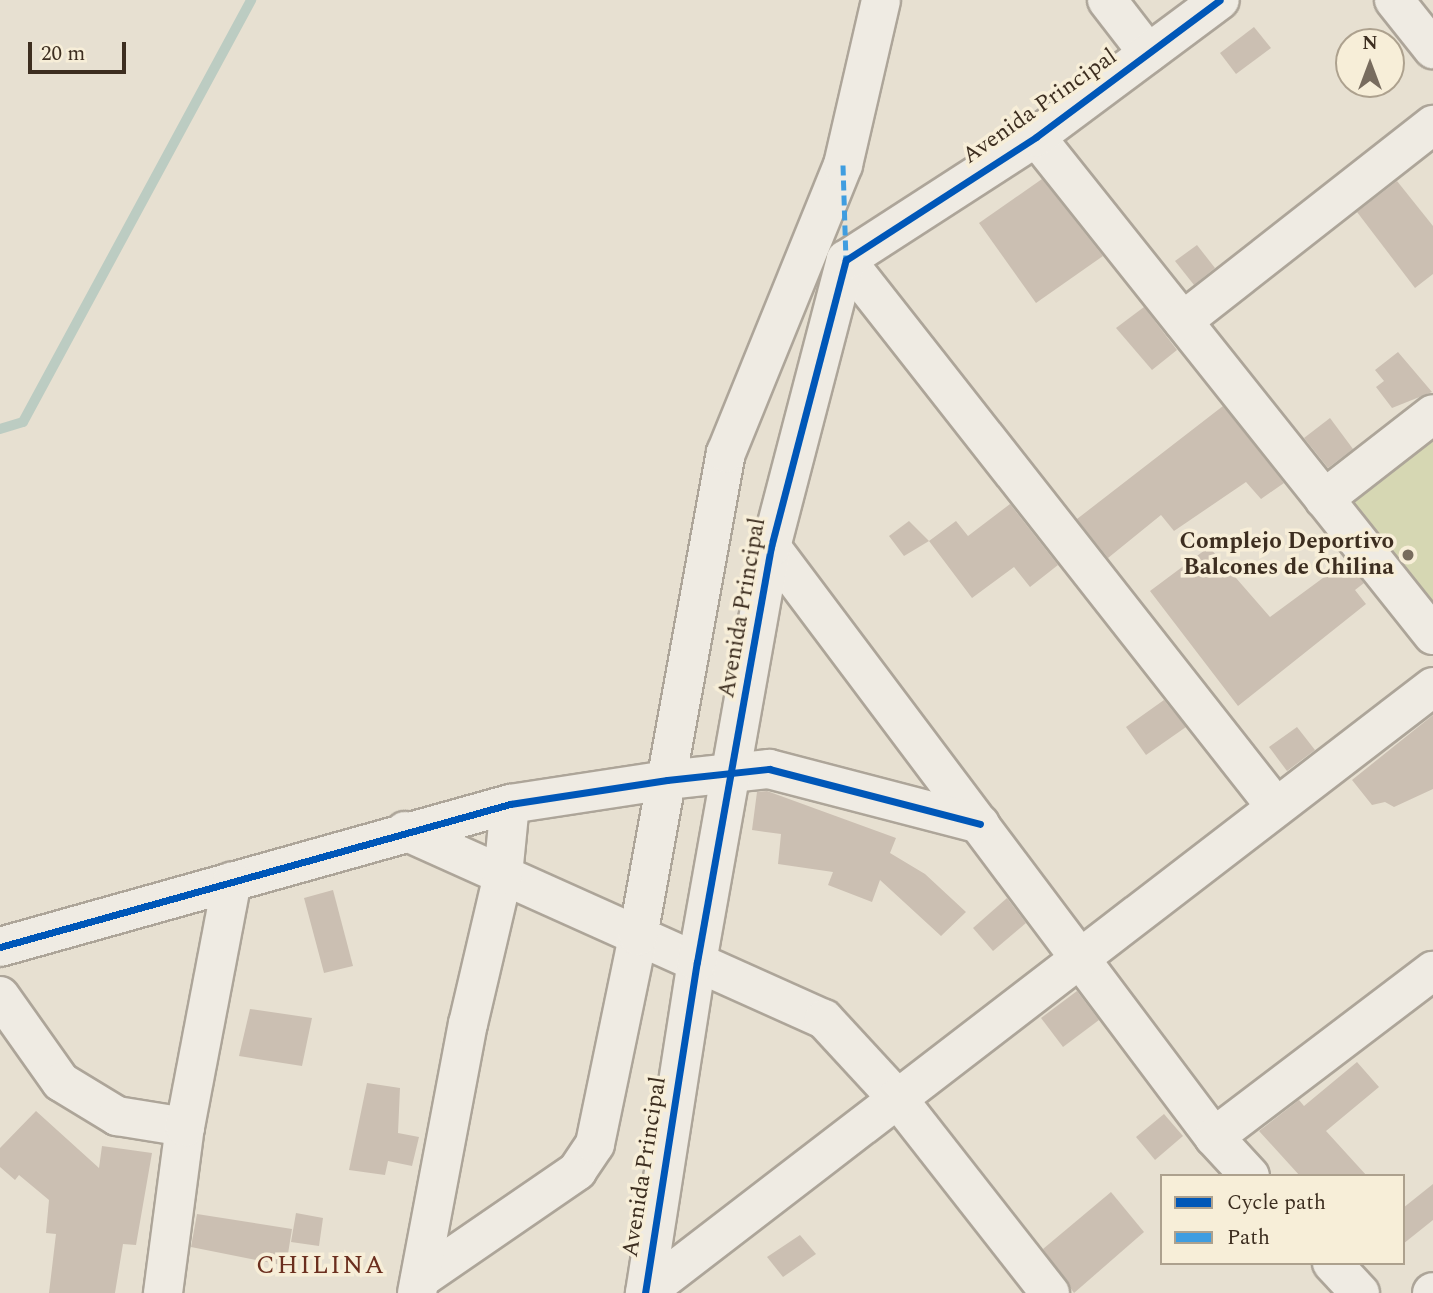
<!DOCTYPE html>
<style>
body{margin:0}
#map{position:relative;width:1433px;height:1293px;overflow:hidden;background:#e7e0d1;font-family:Spectral,serif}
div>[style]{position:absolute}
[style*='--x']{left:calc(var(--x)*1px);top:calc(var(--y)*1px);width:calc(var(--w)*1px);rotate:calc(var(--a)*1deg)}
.green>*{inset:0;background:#d6d7b3}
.stream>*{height:10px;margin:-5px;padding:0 5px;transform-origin:5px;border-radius:5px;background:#bcccc2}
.building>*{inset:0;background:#cbbfb2}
.roads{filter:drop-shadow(2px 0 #ada599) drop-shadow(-2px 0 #ada599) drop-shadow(0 2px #ada599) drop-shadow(0 -2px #ada599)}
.minor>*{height:38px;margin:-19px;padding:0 19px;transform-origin:19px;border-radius:19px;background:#efebe3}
.quiet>*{height:5px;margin-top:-2.5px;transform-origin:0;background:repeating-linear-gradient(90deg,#3f9de0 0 10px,transparent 0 15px)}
.cycleway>*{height:7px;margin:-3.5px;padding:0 3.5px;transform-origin:3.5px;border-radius:3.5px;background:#0057b8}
.dots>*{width:19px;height:19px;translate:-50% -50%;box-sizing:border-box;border:4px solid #f7eed8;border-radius:50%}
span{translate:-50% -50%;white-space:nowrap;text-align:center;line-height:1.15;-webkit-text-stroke:7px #f7eed8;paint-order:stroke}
.street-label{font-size:23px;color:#3d2e20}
.poi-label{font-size:23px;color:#3d2e20;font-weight:700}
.right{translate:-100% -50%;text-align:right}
.quarter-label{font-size:26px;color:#6b2e1e;letter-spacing:2px}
.legend{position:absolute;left:1160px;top:1174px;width:245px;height:91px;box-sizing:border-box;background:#f7eed8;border:2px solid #ada18e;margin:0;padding:9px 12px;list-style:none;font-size:21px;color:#3d2e20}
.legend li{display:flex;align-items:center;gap:14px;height:35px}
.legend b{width:35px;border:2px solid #ada18e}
.north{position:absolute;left:1335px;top:28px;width:70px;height:70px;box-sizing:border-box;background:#f7eed8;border:2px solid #ada18e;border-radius:50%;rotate:0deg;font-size:19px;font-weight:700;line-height:28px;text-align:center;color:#3d2e20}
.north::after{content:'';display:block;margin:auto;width:24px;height:32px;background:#786c5e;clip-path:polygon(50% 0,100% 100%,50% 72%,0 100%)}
.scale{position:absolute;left:28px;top:42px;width:98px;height:32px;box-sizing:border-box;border:4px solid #3d2e20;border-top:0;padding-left:9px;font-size:21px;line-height:24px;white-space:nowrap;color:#3d2e20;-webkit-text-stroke:5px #f7eed8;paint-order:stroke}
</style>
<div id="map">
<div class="green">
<i style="clip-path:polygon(1433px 414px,1433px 619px,1332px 492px)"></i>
</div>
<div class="stream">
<i style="--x:0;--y:429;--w:24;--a:-17"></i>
<i style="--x:23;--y:422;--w:480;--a:-61.6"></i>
</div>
<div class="building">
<i style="clip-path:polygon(1254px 27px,1271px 48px,1236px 74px,1220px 53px)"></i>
<i style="clip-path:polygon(1042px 179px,1103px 256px,1036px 303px,979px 223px)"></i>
<i style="clip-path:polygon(1397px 181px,1433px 226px,1433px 274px,1415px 288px,1357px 212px)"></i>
<i style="clip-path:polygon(1197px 245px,1215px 268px,1194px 285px,1175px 261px)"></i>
<i style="clip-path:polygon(1144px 307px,1177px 350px,1152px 370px,1116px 328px)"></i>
<i style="clip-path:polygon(1398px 352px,1432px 392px,1392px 408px,1376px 387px,1384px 381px,1375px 370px)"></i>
<i style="clip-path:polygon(1223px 406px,1284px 483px,1261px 499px,1246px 482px,1174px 531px,1161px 515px,1108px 558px,1077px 519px)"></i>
<i style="clip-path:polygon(1330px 418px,1353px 449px,1328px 468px,1304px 438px)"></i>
<i style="clip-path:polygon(1010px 504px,1058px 565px,1030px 587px,1014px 567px,972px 598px,929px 541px,956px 521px,968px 536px)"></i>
<i style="clip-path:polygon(909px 521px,929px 541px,904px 556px,889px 536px)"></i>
<i style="clip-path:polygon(1209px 547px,1270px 617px,1346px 561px,1364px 583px,1355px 590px,1366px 604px,1238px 706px,1150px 591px)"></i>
<i style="clip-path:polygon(1164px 700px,1186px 727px,1146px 755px,1126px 727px)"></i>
<i style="clip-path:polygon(1433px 715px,1433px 789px,1394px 807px,1385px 802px,1372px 805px,1352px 780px)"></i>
<i style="clip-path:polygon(1297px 727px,1315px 750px,1287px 771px,1269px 747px)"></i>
<i style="clip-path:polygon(767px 791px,896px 838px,890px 853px,925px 874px,966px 912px,941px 936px,880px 880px,872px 902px,828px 885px,833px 872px,778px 864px,781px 834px,752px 830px,757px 792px)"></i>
<i style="clip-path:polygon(333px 890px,353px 966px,324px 973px,304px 898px)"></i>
<i style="clip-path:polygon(1007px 898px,1026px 923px,993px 951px,973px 928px)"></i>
<i style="clip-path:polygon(1077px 991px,1099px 1020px,1063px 1047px,1041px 1018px)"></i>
<i style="clip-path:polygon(250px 1009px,312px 1018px,302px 1066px,239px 1056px)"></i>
<i style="clip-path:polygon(1357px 1062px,1379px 1087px,1326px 1131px,1367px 1176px,1300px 1176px,1259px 1131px,1299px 1100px,1304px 1106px)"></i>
<i style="clip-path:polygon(367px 1083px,400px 1088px,398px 1133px,419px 1137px,412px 1166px,388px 1161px,385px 1175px,349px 1170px)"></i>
<i style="clip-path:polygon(36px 1111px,99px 1168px,102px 1146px,152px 1153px,136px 1245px,123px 1244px,115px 1293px,49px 1293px,56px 1234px,46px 1233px,49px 1200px,19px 1175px,15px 1180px,0 1167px,0 1148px)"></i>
<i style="clip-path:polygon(1164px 1114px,1183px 1136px,1155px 1160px,1136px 1137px)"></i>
<i style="clip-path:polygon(1433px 1184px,1433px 1220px,1403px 1244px,1403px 1208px)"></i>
<i style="clip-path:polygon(1111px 1192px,1144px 1232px,1074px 1293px,1043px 1249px)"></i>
<i style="clip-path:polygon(296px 1213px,323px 1218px,319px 1246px,291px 1242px)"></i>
<i style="clip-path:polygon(197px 1214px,292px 1229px,286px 1266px,191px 1247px)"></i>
<i style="clip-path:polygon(800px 1235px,816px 1254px,783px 1277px,767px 1257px)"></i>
</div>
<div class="roads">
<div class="minor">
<i style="--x:1107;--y:0;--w:67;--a:52.3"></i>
<i style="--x:1394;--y:0;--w:63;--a:51.5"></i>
<i style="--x:1036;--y:137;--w:637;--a:51.44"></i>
<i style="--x:846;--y:260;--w:696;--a:51.83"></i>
<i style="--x:1183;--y:321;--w:318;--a:-38.1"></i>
<i style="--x:1324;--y:499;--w:138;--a:-37.9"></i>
<i style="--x:771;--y:547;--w:738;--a:53.1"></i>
<i style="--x:1214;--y:1137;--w:53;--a:47.3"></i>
<i style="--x:405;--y:831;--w:459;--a:24.2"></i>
<i style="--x:824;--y:1019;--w:108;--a:47.3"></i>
<i style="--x:897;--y:1098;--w:248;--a:51.9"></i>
<i style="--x:0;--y:947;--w:530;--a:-15.66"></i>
<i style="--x:510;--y:804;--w:159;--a:-8.7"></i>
<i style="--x:667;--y:780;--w:103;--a:-6.2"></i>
<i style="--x:769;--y:769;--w:218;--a:14.6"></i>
<i style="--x:0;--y:996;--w:105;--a:54.7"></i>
<i style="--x:61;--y:1082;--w:66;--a:31.3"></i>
<i style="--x:117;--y:1116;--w:69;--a:9.2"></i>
<i style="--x:1214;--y:1137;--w:275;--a:-37.2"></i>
<i style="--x:1332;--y:1263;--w:41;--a:47"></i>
<i style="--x:420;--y:1279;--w:191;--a:-34.5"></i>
<i style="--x:577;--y:1171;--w:32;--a:-56"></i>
<i style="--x:595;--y:1144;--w:212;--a:-78.3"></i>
<i style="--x:638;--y:936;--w:491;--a:-79.7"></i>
<i style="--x:726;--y:453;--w:311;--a:-67.9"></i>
<i style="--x:843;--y:165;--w:169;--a:-77"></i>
<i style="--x:163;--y:1293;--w:167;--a:-82.5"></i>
<i style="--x:185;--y:1127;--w:250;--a:-79.2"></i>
<i style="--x:417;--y:1293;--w:274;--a:-79.3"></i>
<i style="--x:468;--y:1024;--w:153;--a:-76.8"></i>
<i style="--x:503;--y:875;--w:71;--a:-84.4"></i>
<i style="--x:645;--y:1293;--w:335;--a:-81.1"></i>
<i style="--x:697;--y:962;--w:422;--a:-79.9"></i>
<i style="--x:771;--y:547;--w:297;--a:-75.4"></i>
<i style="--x:846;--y:260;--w:226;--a:-32.9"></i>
<i style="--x:1036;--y:137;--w:229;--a:-36.7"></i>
<i style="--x:645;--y:1293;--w:994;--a:-37.56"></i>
<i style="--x:1432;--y:1293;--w:1;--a:-45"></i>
</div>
</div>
<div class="quiet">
<i style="--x:843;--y:165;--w:95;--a:88.2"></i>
</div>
<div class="cycleway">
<i style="--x:0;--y:947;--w:530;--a:-15.66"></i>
<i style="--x:510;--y:804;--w:159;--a:-8.7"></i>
<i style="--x:667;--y:780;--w:103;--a:-6.2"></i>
<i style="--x:769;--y:769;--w:218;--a:14.6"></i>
<i style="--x:645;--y:1293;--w:335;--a:-81.1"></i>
<i style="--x:697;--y:962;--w:422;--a:-79.9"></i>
<i style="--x:771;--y:547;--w:297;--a:-75.4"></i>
<i style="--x:846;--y:260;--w:226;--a:-32.9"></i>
<i style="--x:1036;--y:137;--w:229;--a:-36.7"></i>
</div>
<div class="dots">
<i style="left:1408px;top:555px;background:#786c5e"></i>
</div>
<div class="street-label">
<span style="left:1040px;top:107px;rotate:-35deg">Avenida Principal</span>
<span style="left:743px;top:608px;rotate:-80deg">Avenida Principal</span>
<span style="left:645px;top:1167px;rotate:-81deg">Avenida Principal</span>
</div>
<div class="poi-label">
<span class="right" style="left:1394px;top:555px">Complejo Deportivo<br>Balcones de Chilina</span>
</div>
<div class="quarter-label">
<span style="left:321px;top:1266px">CHILINA</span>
</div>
<ul class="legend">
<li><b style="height:9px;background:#0057b8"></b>Cycle path</li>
<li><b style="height:9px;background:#3f9de0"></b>Path</li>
</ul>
<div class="north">N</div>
<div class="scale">20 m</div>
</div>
